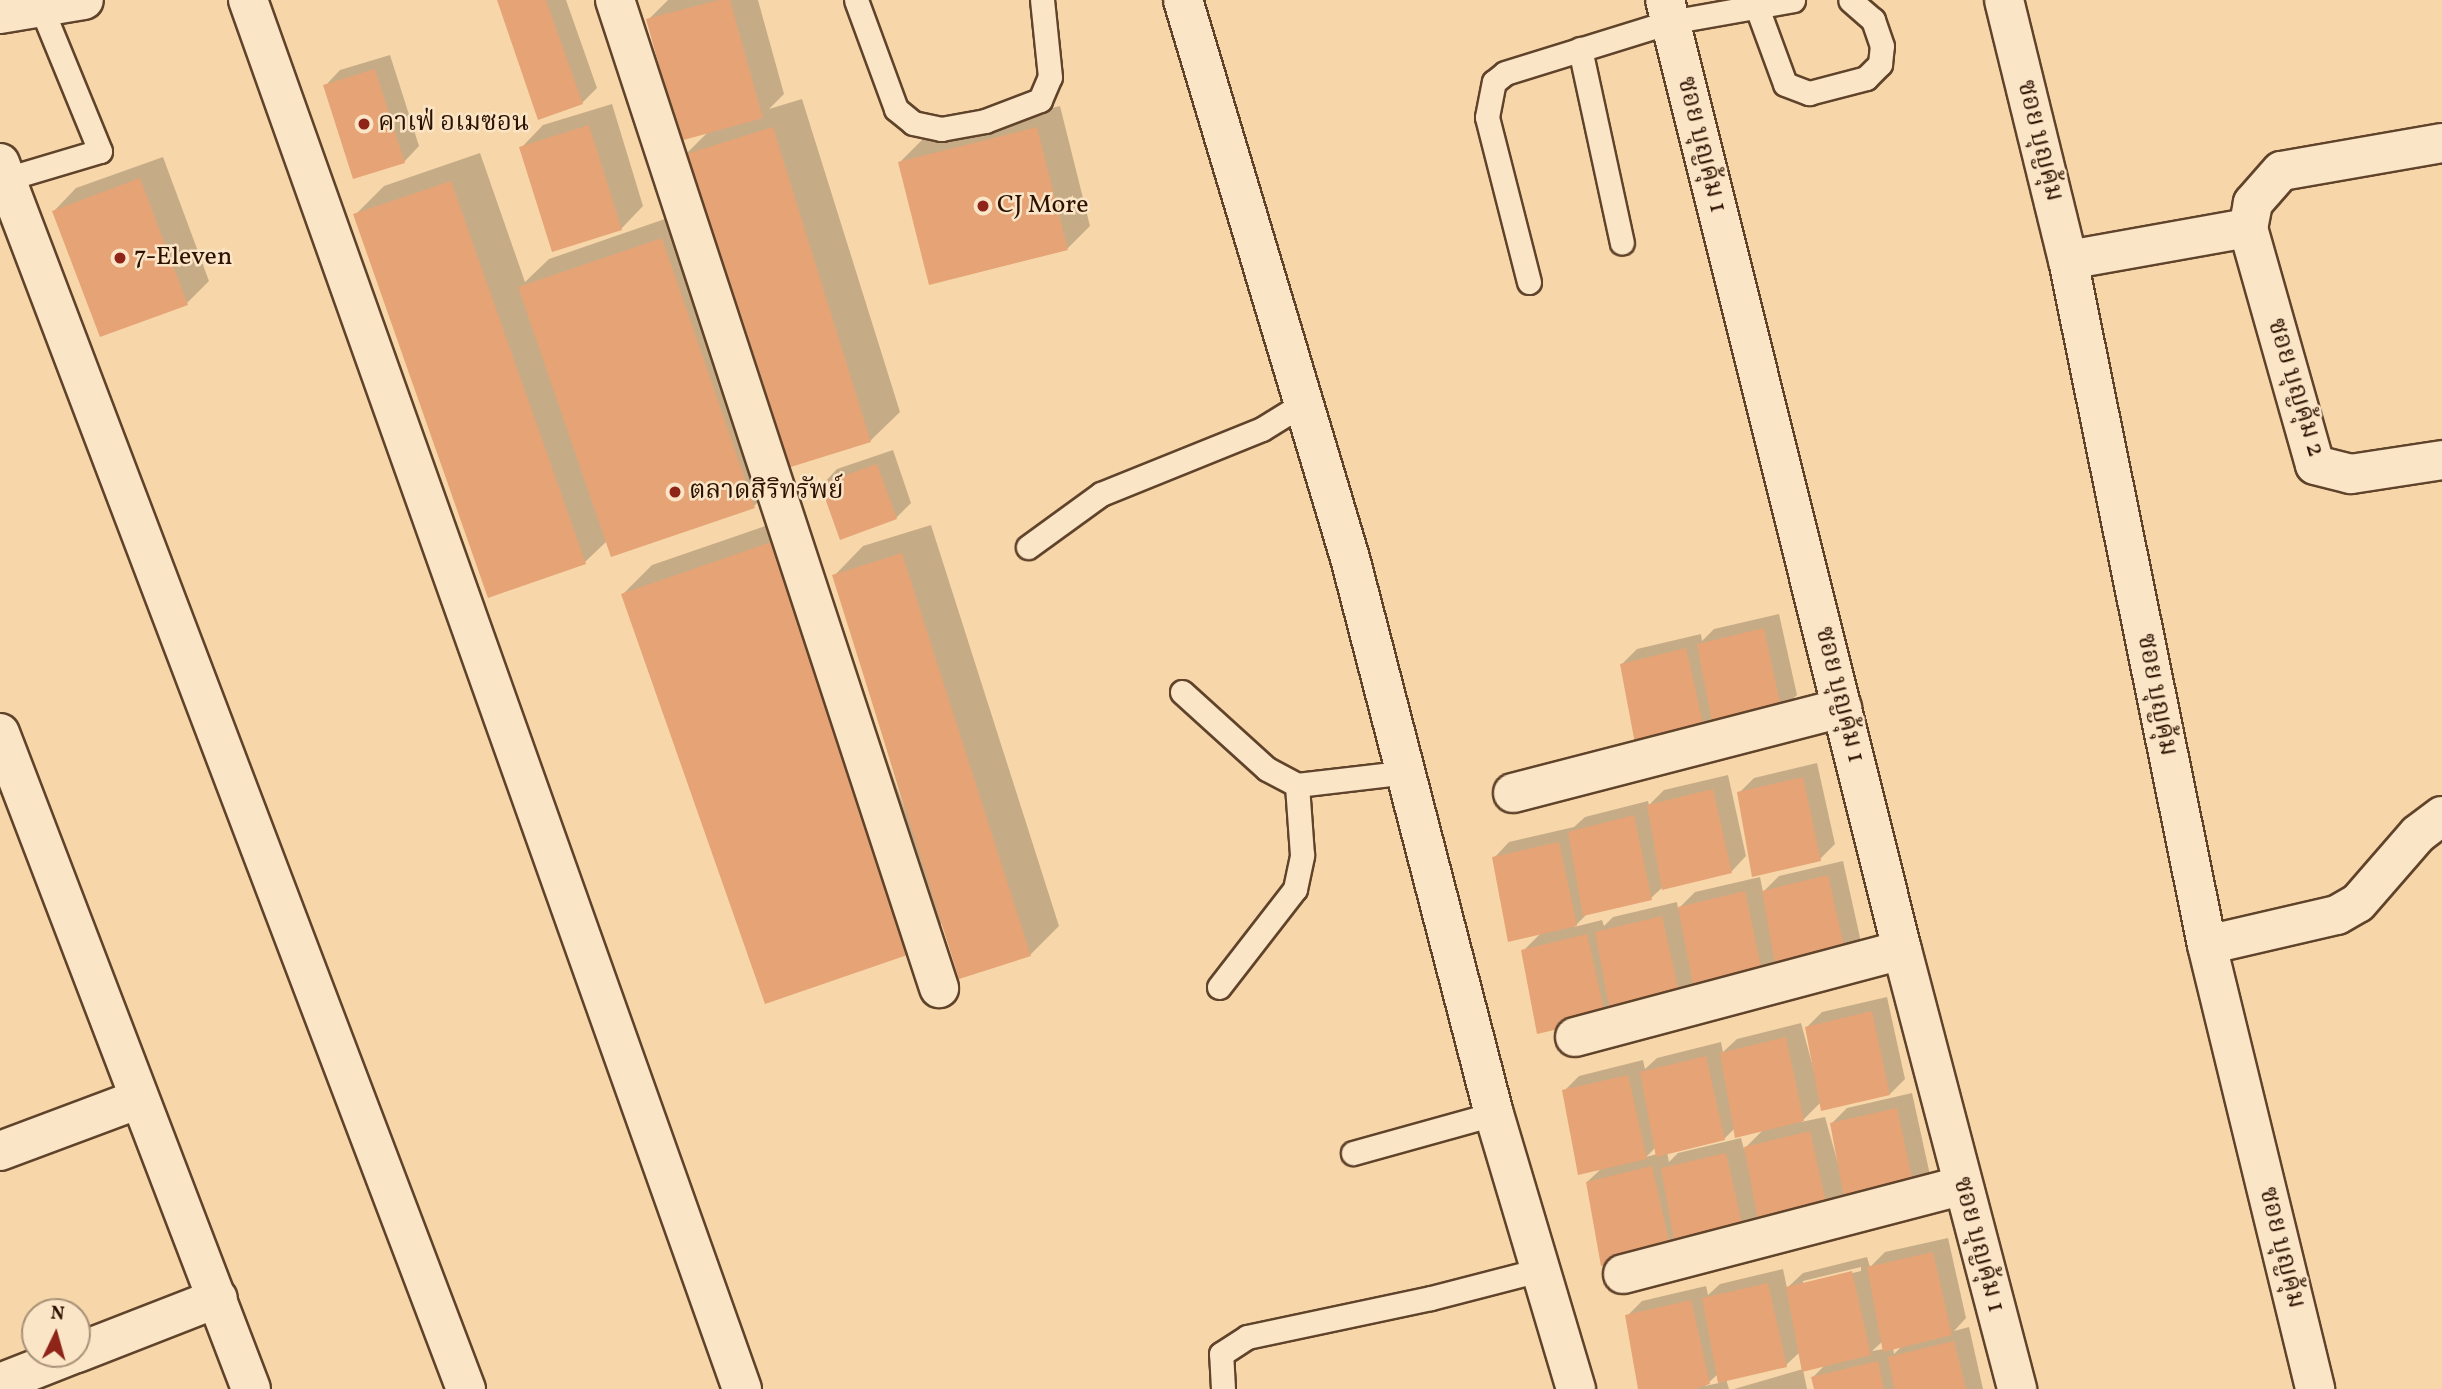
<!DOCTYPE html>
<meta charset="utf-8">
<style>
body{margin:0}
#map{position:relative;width:2442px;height:1389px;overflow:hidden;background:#f7d7a9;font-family:Vollkorn,"Noto Serif Thai",serif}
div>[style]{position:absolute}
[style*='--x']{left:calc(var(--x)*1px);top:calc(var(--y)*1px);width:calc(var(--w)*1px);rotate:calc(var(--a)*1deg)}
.shadow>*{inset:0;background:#0003}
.building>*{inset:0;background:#e5a376}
.roads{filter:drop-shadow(2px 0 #60432b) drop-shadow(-2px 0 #60432b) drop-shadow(0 2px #60432b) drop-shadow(0 -2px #60432b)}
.lane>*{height:23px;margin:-11.5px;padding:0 11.5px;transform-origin:11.5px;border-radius:11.5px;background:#fae5c7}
.street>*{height:38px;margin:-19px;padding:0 19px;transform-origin:19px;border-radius:19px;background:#fae5c7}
.dots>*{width:19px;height:19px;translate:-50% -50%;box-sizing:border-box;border:4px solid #fae5c7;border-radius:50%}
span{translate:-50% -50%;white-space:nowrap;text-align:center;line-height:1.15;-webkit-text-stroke:5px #fae5c7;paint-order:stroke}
.poi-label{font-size:26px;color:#2e1201}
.left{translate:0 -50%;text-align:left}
.street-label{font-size:26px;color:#2e1201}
.north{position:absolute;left:21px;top:1298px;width:70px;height:70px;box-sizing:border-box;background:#fae5c7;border:2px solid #a89178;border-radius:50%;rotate:5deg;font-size:19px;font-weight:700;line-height:28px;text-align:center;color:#2e1201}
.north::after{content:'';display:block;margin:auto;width:24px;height:32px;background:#8f2418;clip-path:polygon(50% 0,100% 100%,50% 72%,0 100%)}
</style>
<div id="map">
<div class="shadow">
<i style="clip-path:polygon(498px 0,566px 0,597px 88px,582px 103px)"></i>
<i style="clip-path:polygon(668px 0,758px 0,784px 94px,769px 109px,802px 99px,900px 412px,870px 441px,780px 468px,783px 477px,754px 506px,607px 541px,585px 562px,355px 215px,384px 186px,480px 153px,525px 282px,549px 259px,691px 210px,685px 155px,709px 131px,648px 20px)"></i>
<i style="clip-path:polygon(390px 55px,419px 146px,404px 162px,325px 86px,340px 70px)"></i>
<i style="clip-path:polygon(612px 104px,643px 206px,621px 229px,521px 148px,543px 125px)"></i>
<i style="clip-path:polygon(1060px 106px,1090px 226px,1068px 248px,930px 282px,900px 162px,922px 140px)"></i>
<i style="clip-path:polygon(163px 157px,209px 281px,187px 303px,54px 211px,76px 188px)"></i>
<i style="clip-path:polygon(893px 450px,911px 503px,896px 518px,822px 485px,837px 469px)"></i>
<i style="clip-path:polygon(800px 514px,906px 813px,834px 576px,863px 546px,931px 525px,1059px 926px,1030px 955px,943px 922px,915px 951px,623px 594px,652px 565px)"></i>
<i style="clip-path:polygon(1779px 614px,1797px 695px,1781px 710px,1704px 731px,1622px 664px,1637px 649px,1701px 634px,1702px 641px,1714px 629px)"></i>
<i style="clip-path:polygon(1817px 763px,1835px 844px,1820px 859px,1739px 793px,1754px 778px)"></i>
<i style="clip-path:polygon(1728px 775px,1746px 856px,1731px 872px,1664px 886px,1651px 898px,1588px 913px,1574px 927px,1602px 920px,1604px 926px,1613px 917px,1677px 902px,1678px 909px,1695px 892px,1760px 877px,1763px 892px,1779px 876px,1843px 861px,1861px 942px,1776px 960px,1762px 974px,1694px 984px,1680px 998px,1605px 1016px,1523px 951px,1541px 933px,1494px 858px,1509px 842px,1574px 827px,1585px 817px,1648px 801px,1649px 805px,1664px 790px)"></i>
<i style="clip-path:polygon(evenodd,1887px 997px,1905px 1079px,1890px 1094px,1821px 1102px,1801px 1122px,1825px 1117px,1844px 1185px,1832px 1123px,1847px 1108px,1912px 1093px,1930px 1175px,1828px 1213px,1670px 1248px,1587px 1182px,1603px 1167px,1564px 1091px,1579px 1076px,1643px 1060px,1645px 1069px,1657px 1058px,1721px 1042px,1723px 1052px,1737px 1039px,1801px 1023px,1820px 1093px,1807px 1027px,1822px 1012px,1887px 997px,1735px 1128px,1764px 1129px,1744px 1149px,1741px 1138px,1678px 1153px,1669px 1162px,1667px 1152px,1724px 1139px,1735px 1128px,1887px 997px,1656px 1147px,1657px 1154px,1646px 1157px,1656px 1147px)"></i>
<i style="clip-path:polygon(evenodd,1948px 1238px,1966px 1318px,1954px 1331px,1969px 1327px,1983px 1389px,1815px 1389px,1813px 1377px,1826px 1364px,1803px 1370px,1807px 1389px,1734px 1389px,1803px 1369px,1800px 1352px,1786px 1365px,1726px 1379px,1729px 1389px,1640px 1389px,1627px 1316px,1642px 1301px,1706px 1286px,1708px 1295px,1720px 1284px,1783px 1269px,1787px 1288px,1803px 1273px,1867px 1257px,1870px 1267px,1885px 1252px,1948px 1238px,1861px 1267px,1861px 1271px,1803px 1285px,1803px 1281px,1861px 1267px,1948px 1238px,1883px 1341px,1884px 1349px,1872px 1351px,1883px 1341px,1948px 1238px,1903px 1345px,1894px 1354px,1893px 1347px,1903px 1345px,1948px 1238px,1718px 1374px,1719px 1383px,1705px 1386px,1718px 1374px)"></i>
</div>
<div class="building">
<i style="clip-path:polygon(497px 0,546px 0,583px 104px,538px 120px)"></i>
<i style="clip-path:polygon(719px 0,730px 0,763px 118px,680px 141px,646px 19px)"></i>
<i style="clip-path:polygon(375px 69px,405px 163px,353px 179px,323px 85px)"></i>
<i style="clip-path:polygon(589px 125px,622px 230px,552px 252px,519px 147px)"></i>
<i style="clip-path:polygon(773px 127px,871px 442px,781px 470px,683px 155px)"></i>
<i style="clip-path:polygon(1037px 127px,1068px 250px,929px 285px,898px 162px)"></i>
<i style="clip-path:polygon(140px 178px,188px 305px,100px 337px,52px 211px)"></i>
<i style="clip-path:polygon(451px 181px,586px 564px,488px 598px,353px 214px)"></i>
<i style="clip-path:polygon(662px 238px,755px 508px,611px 557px,518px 287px)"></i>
<i style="clip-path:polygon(877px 464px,897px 519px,840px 540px,820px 484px)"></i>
<i style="clip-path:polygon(771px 542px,916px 952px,765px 1004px,621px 594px)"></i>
<i style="clip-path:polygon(902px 553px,1031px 956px,959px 979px,832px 575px)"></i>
<i style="clip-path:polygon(1764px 628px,1782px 712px,1713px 728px,1697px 644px)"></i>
<i style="clip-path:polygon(1686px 648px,1705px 732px,1636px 749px,1620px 664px)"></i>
<i style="clip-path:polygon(1803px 777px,1821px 861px,1752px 877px,1737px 792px)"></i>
<i style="clip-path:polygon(1713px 789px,1732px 873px,1662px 890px,1647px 805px)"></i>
<i style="clip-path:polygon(1634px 815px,1652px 900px,1583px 916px,1568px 832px)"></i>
<i style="clip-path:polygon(1559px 842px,1577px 926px,1508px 942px,1492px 857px)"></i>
<i style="clip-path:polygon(1828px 875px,1847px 959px,1777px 975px,1762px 891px)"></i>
<i style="clip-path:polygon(1745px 891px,1763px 975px,1694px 991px,1678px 907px)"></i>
<i style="clip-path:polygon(1662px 916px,1681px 1000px,1611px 1017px,1595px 932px)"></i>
<i style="clip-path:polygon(1587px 934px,1606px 1018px,1537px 1034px,1521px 950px)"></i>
<i style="clip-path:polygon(1872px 1011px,1890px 1095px,1821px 1111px,1805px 1027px)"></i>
<i style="clip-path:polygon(1786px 1037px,1804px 1121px,1735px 1138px,1720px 1053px)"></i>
<i style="clip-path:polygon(1706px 1056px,1725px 1140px,1656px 1157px,1640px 1072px)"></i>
<i style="clip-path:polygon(1628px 1075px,1647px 1159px,1578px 1175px,1562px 1090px)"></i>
<i style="clip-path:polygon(1897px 1108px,1915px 1192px,1846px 1208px,1830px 1123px)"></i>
<i style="clip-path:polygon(1810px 1131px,1829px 1215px,1760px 1231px,1744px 1147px)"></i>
<i style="clip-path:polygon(1726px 1153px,1745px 1237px,1676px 1252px,1661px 1168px)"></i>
<i style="clip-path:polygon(1652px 1166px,1671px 1250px,1601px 1266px,1586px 1182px)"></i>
<i style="clip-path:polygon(1933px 1252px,1952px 1335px,1883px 1352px,1867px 1267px)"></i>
<i style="clip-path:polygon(1852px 1271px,1871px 1355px,1802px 1372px,1786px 1287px)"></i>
<i style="clip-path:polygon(1768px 1283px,1787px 1367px,1718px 1383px,1702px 1298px)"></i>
<i style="clip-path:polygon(1691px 1300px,1710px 1384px,1694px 1389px,1638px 1389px,1625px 1315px)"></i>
<i style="clip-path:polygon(1954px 1341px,1966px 1389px,1894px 1389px,1888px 1357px)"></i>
<i style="clip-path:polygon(1878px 1361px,1884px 1389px,1814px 1389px,1811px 1377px)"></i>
</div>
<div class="roads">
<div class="lane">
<i style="--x:856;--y:0;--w:116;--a:69.8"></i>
<i style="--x:896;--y:109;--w:22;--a:39"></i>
<i style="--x:913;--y:123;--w:29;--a:12"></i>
<i style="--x:941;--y:129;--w:45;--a:-10.3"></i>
<i style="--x:985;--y:121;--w:59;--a:-20.9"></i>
<i style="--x:1040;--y:100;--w:25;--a:-67"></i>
<i style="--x:1050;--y:77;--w:77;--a:-95.9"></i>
<i style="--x:1756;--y:5;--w:84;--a:69.8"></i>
<i style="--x:1785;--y:84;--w:26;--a:21"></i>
<i style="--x:1809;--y:93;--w:59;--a:-14.7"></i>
<i style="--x:1866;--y:78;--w:20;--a:-45"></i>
<i style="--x:1880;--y:64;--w:18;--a:-84"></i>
<i style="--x:1882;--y:46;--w:28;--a:-109"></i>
<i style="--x:1873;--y:20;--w:30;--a:-139"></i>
<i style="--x:1580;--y:49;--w:198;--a:77.8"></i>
<i style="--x:6;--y:179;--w:98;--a:-16.6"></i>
<i style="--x:100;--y:151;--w:156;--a:-112.3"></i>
<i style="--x:1529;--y:282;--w:170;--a:-104.3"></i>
<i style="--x:1487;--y:117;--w:36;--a:-79"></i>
<i style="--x:1494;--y:82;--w:14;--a:-39"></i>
<i style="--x:1505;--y:73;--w:173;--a:-17.2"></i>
<i style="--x:1670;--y:22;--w:125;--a:-10.1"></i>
<i style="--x:1028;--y:547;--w:90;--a:-36"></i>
<i style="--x:1101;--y:494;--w:174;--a:-22"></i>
<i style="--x:1262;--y:429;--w:49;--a:-31.8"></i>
<i style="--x:1182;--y:692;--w:115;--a:42.2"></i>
<i style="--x:1267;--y:769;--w:34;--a:28"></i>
<i style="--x:1297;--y:785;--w:111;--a:-6.7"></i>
<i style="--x:1219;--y:987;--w:124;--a:-52.2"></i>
<i style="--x:1295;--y:889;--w:35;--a:-78"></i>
<i style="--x:1302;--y:855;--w:70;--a:-94.1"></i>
<i style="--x:1353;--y:1153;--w:146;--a:-15.5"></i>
<i style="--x:1223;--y:1389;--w:35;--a:-93"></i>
<i style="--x:1221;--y:1354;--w:31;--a:-33"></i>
<i style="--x:1247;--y:1337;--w:188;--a:-12"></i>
<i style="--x:1431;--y:1298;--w:112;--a:-14.5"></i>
</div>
<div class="street">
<i style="--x:248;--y:0;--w:1474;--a:70.42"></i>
<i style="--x:615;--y:0;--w:1040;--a:71.84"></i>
<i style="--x:1183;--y:0;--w:582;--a:73.34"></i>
<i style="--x:1350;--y:558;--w:574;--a:75.48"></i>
<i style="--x:1494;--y:1114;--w:287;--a:73.4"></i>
<i style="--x:1665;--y:0;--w:979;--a:75.99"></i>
<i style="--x:1902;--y:950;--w:454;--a:75.3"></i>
<i style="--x:2004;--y:0;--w:268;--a:76.2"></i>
<i style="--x:2068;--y:260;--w:699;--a:78.53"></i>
<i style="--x:2207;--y:945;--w:457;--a:76.3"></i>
<i style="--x:0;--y:14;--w:85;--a:-9.5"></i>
<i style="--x:2442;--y:143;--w:163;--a:170.1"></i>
<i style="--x:2281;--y:171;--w:43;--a:131.2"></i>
<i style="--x:2253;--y:203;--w:25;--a:101"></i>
<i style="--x:2248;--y:228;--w:246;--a:74.2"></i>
<i style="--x:2315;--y:465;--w:37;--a:14"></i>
<i style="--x:2351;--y:474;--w:92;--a:-8.7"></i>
<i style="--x:0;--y:163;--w:1312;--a:69.19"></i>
<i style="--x:2068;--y:260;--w:183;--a:-10.1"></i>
<i style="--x:0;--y:733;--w:702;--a:69.06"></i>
<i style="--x:1513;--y:793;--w:340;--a:-14.5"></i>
<i style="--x:2207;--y:945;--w:133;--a:-13"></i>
<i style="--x:2337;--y:915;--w:24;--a:-30"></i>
<i style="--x:2358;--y:903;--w:91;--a:-49"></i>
<i style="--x:2418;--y:834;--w:30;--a:-37"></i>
<i style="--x:1575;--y:1037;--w:338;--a:-14.9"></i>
<i style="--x:0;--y:1151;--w:148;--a:-20.5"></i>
<i style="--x:1623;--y:1274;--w:350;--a:-14.6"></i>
<i style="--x:77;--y:1353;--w:151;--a:-21.3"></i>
<i style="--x:0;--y:1383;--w:79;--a:-21.4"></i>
</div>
</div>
<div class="dots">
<i style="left:364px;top:124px;background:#8f2418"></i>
<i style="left:983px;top:206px;background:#8f2418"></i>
<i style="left:120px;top:258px;background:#8f2418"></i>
<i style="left:675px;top:492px;background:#8f2418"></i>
</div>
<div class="poi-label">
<span class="left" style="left:378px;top:124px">คาเฟ่ อเมซอน</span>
<span class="left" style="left:997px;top:206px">CJ More</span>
<span class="left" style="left:134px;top:258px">7-Eleven</span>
<span class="left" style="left:689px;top:492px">ตลาดสิริทรัพย์</span>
</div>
<div class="street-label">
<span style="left:2039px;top:141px;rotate:76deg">ซอย บุญคุ้ม</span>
<span style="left:1701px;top:145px;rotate:76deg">ซอย บุญคุ้ม 1</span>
<span style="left:2295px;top:388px;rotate:73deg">ซอย บุญคุ้ม 2</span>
<span style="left:1839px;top:695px;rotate:76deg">ซอย บุญคุ้ม 1</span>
<span style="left:2156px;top:695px;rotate:79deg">ซอย บุญคุ้ม</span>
<span style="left:1978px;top:1245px;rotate:75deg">ซอย บุญคุ้ม 1</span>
<span style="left:2281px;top:1248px;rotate:76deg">ซอย บุญคุ้ม</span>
</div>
<div class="north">N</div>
</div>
